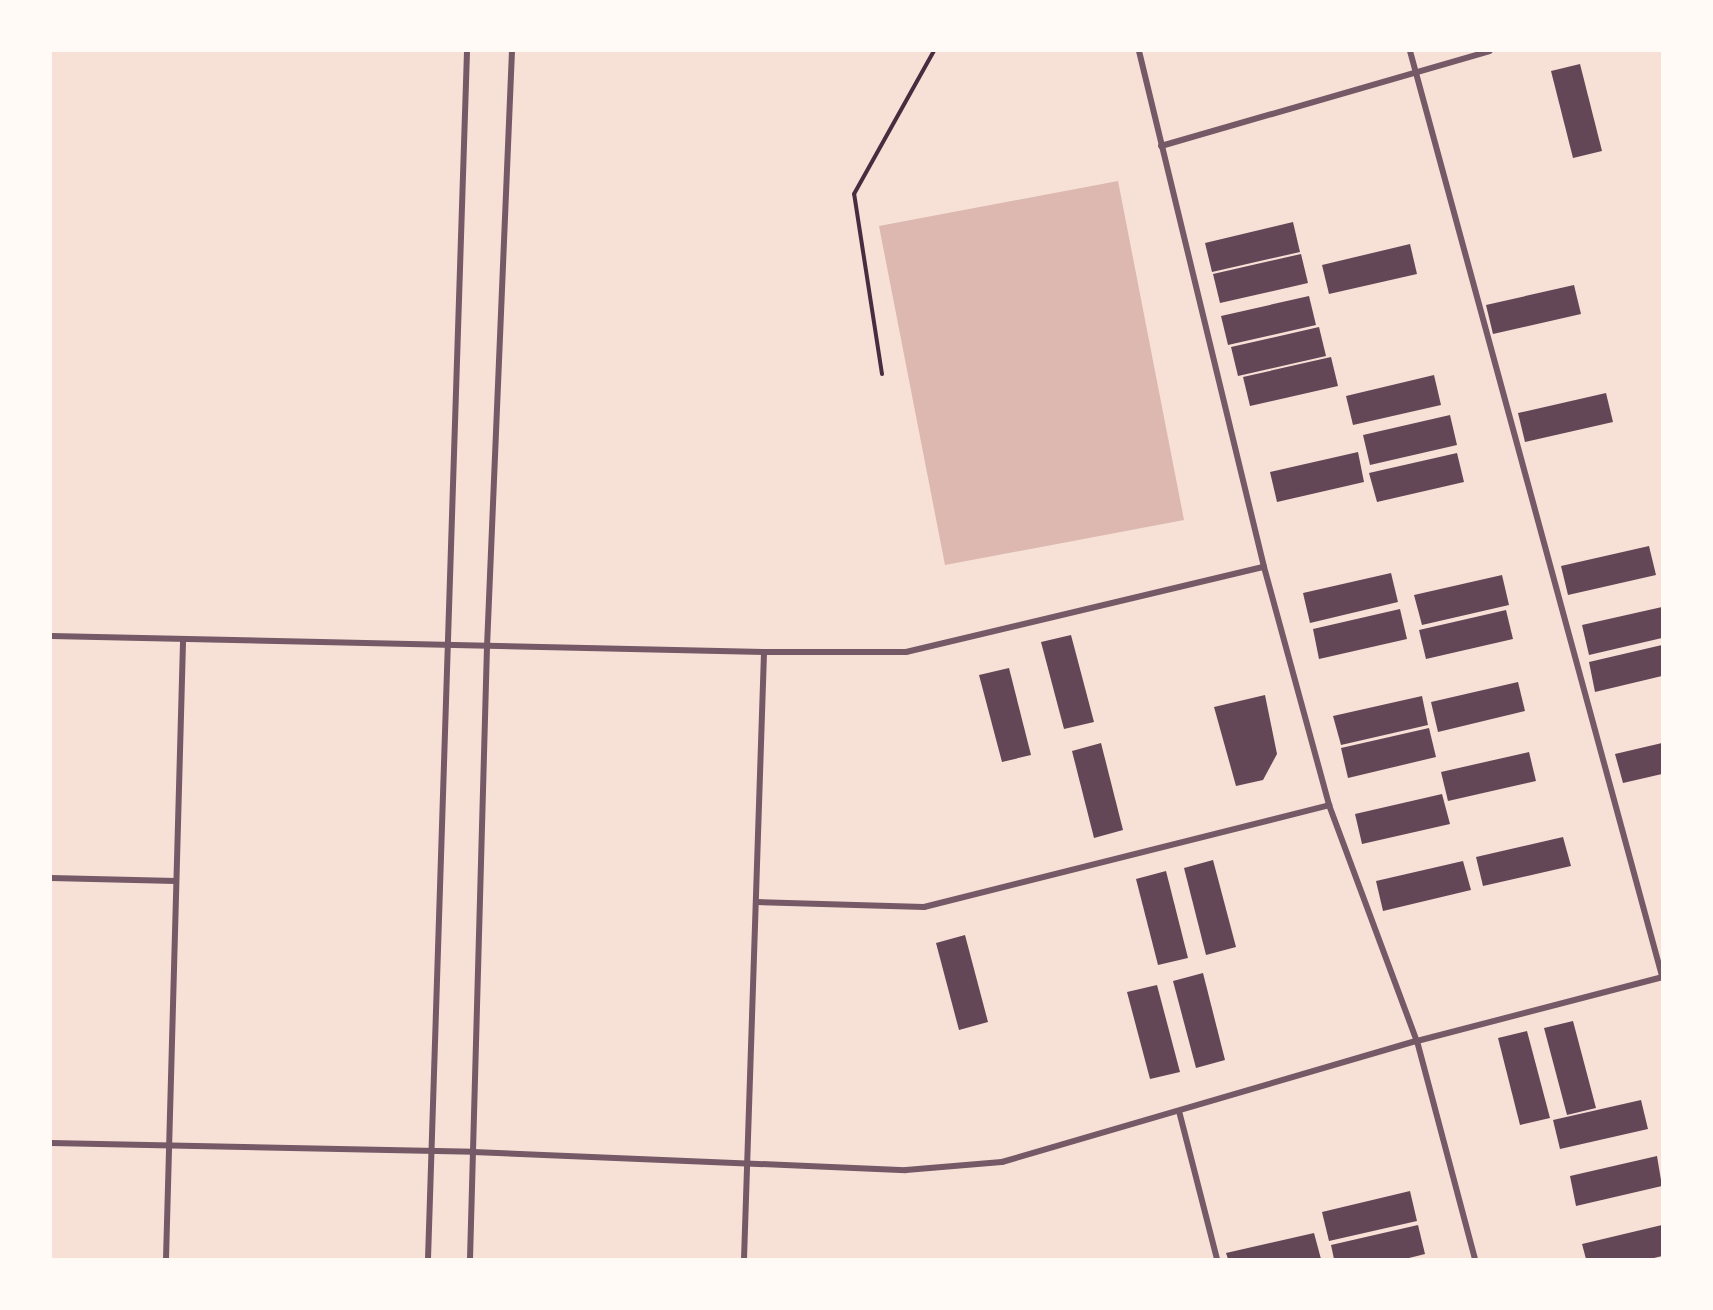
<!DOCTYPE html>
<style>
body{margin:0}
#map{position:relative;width:1713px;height:1310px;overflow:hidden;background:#f7e1d7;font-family:Raleway,sans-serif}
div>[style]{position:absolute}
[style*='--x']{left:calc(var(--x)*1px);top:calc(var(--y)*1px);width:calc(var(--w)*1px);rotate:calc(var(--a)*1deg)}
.water>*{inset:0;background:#dcb8b0}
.building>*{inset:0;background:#644757}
.path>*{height:4px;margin:-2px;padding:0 2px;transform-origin:2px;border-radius:2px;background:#4a2c40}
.minor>*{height:6px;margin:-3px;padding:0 3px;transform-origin:3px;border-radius:3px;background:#755966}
span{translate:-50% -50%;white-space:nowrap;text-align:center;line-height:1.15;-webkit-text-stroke:5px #fffaf5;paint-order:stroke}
.frame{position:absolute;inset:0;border:52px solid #fffaf5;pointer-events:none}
</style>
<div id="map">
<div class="water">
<i style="clip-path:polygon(1118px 181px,1184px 520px,945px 565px,879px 226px)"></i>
</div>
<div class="building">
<i style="clip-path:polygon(1580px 64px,1602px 151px,1573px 158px,1551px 71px)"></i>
<i style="clip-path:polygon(1293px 222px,1300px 252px,1212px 272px,1205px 243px)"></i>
<i style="clip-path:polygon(1410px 244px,1417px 274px,1329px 294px,1322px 265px)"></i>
<i style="clip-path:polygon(1301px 254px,1308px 283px,1220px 303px,1213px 274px)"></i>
<i style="clip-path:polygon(1574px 285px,1581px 314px,1493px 334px,1486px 305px)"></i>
<i style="clip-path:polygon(1309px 296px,1316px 325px,1228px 345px,1221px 316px)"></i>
<i style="clip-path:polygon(1319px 327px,1326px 356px,1238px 376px,1231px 347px)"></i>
<i style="clip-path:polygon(1331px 357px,1338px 386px,1250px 406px,1243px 377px)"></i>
<i style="clip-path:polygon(1434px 375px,1441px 405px,1353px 425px,1346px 396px)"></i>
<i style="clip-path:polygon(1606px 393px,1613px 422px,1525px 442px,1518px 413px)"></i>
<i style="clip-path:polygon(1450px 415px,1457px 445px,1370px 465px,1363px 435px)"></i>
<i style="clip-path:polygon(1358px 452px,1364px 482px,1277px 502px,1270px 472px)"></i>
<i style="clip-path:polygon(1457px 453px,1464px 482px,1377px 502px,1369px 473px)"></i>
<i style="clip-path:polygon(1649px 546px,1656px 575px,1568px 595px,1561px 566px)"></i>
<i style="clip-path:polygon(1391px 573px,1398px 602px,1310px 623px,1303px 593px)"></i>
<i style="clip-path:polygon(1502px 575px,1509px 605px,1422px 625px,1414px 595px)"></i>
<i style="clip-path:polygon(1662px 607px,1662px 638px,1589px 655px,1582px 625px)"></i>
<i style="clip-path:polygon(1400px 609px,1407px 639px,1319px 659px,1313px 629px)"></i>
<i style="clip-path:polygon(1506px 610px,1513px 639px,1426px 659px,1419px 630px)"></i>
<i style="clip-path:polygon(1071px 635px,1094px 722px,1064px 729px,1041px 642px)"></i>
<i style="clip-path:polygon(1662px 645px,1662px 676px,1595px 692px,1589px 662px)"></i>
<i style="clip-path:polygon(1009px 668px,1031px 755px,1002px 762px,979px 675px)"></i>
<i style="clip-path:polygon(1518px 682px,1525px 711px,1438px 732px,1431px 702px)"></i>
<i style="clip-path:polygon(1265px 695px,1277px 754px,1263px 780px,1236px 786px,1214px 707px)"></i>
<i style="clip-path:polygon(1422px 696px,1428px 725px,1341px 745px,1333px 716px)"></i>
<i style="clip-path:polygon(1429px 728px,1436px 757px,1348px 778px,1341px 748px)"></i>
<i style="clip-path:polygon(1101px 743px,1123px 830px,1094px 838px,1072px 751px)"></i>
<i style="clip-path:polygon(1662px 743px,1662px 774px,1623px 783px,1615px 754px)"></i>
<i style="clip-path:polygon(1529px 752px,1536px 781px,1448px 801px,1441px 772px)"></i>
<i style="clip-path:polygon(1442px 794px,1450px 824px,1362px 844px,1355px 814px)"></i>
<i style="clip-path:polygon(1563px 837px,1571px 866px,1483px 886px,1476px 857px)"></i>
<i style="clip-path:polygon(1213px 860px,1236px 947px,1206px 955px,1184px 868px)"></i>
<i style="clip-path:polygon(1463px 861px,1471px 890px,1383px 911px,1376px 881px)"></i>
<i style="clip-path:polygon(1166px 871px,1188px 958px,1158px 965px,1136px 879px)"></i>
<i style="clip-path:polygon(965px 935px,988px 1022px,959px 1030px,936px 943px)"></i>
<i style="clip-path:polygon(1203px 973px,1225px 1060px,1196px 1068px,1173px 981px)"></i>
<i style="clip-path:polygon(1157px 985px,1180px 1072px,1150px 1079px,1127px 992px)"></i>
<i style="clip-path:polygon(1573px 1021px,1596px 1108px,1567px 1115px,1544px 1028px)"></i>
<i style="clip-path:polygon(1527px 1031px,1550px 1118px,1520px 1125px,1498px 1038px)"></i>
<i style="clip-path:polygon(1641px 1100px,1648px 1129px,1560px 1149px,1553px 1120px)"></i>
<i style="clip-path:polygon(1657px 1156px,1662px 1186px,1576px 1206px,1570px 1176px)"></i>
<i style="clip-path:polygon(1410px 1191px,1417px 1221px,1329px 1241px,1322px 1212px)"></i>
<i style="clip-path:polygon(1418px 1225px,1425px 1254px,1405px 1259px,1334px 1259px,1331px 1245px)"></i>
<i style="clip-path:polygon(1662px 1225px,1662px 1256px,1650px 1259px,1586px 1259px,1582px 1244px)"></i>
<i style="clip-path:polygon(1314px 1233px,1321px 1259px,1228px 1259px,1226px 1253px)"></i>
</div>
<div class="path">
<i style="--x:882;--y:374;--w:182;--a:-98.8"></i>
<i style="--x:854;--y:194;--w:164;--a:-60.8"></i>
</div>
<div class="minor">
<i style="--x:1139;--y:51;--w:531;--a:76.38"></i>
<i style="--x:1264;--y:567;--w:247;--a:74.7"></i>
<i style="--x:1329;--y:805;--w:252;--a:69.6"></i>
<i style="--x:1417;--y:1041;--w:226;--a:75.1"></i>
<i style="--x:1410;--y:51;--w:959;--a:74.76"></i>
<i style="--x:1161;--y:146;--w:342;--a:-16.1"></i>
<i style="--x:51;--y:636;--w:713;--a:1.29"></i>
<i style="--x:764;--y:652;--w:142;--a:0"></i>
<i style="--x:906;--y:652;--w:368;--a:-13.4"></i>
<i style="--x:51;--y:878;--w:125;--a:1.4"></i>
<i style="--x:756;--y:902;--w:168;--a:1.7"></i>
<i style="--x:924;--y:907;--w:418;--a:-14.1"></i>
<i style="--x:1179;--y:1111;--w:153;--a:75.6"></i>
<i style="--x:51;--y:1143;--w:422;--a:1.2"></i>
<i style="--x:473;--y:1152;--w:433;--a:2.4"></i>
<i style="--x:906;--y:1170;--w:96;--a:-4.8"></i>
<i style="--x:1002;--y:1162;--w:432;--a:-16.3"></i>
<i style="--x:1417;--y:1041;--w:253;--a:-14.6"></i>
<i style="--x:166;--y:1259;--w:618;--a:-88.42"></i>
<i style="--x:428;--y:1259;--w:1209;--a:-88.15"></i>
<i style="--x:470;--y:1259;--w:612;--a:-88.41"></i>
<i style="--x:487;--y:647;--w:597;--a:-87.6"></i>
<i style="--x:744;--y:1259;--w:607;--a:-88.11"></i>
</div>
<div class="frame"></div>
</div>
